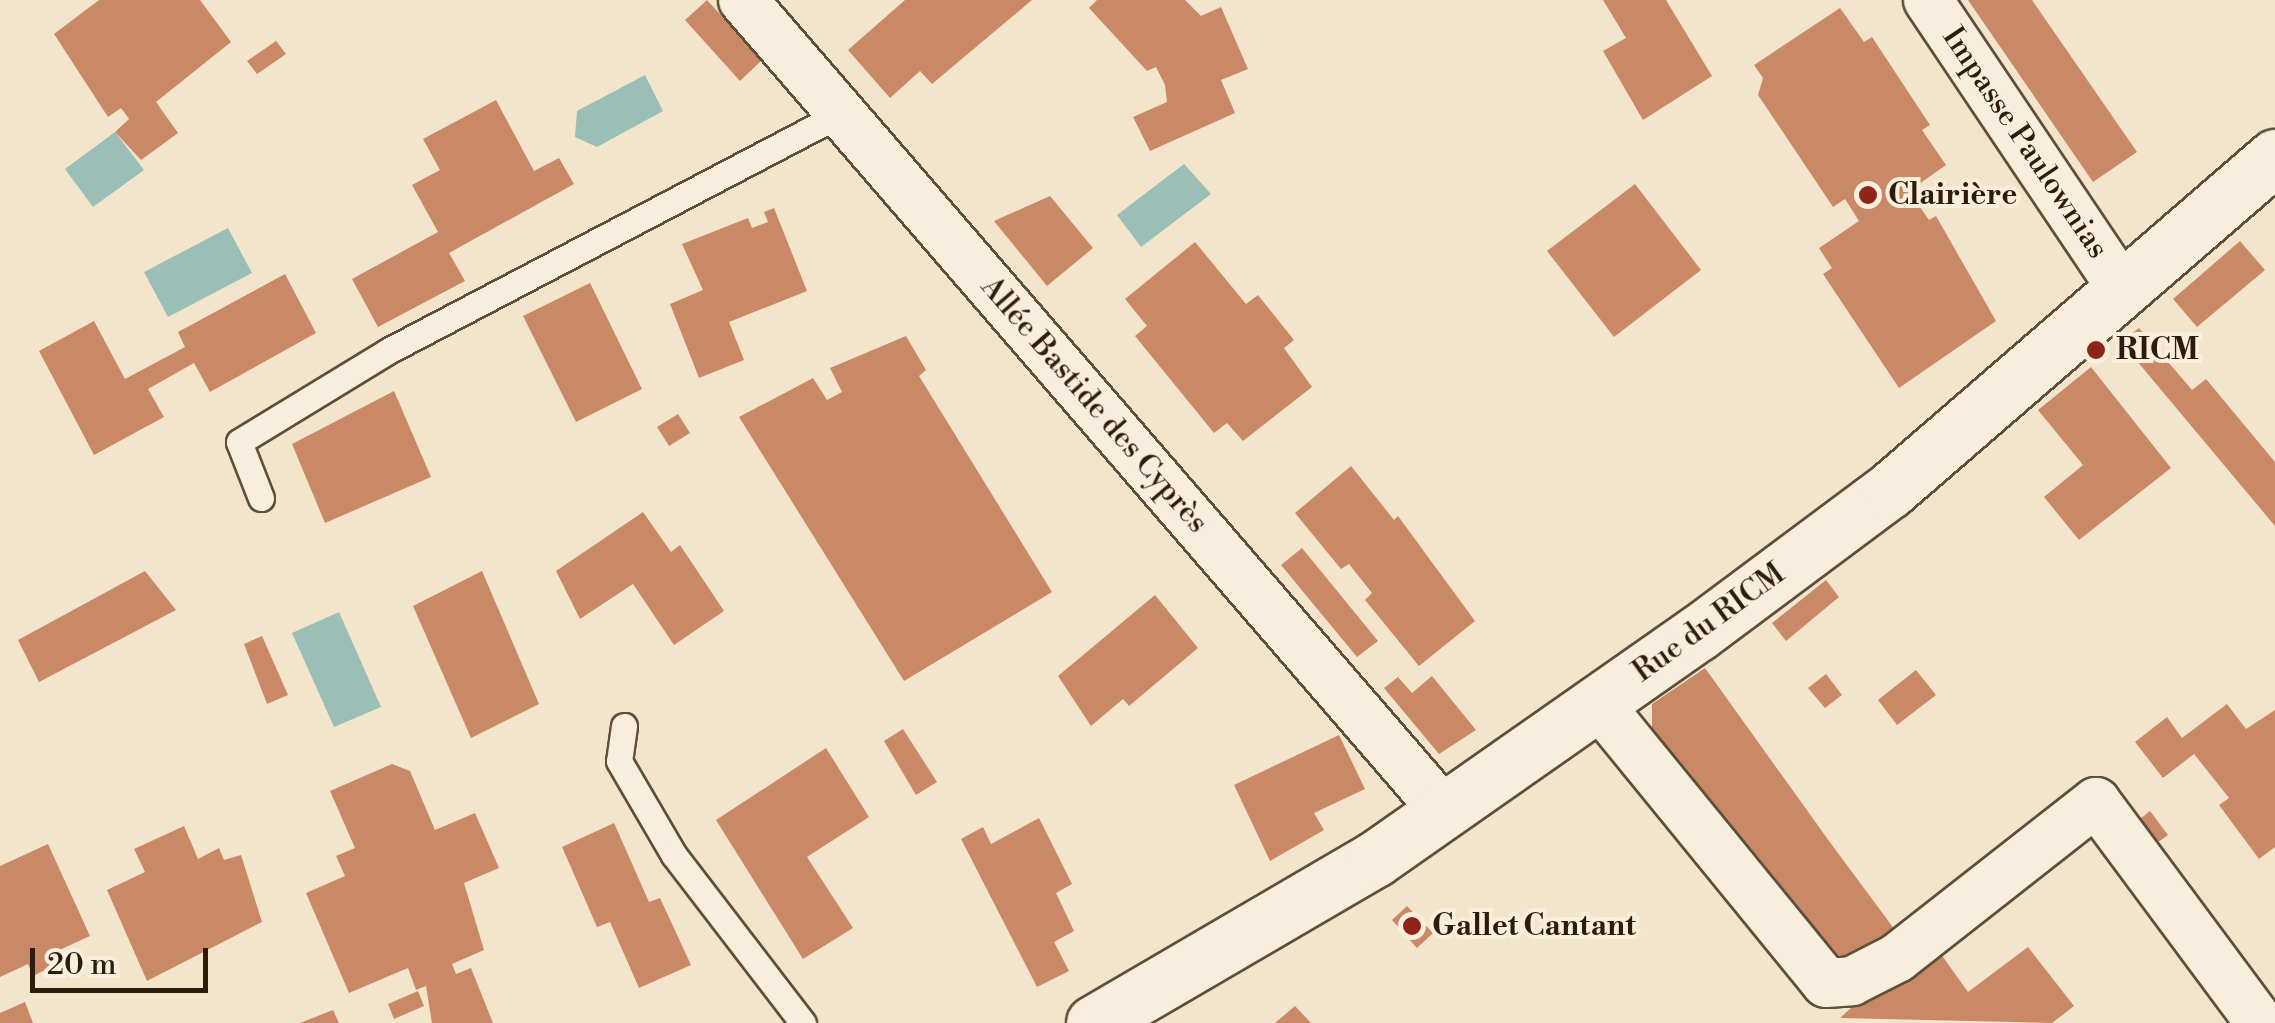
<!DOCTYPE html>
<meta charset="utf-8">
<style>
body{margin:0}
#map{position:relative;width:2275px;height:1023px;overflow:hidden;background:#f2e5cb;font-family:"Libre Bodoni",serif}
div>[style]{position:absolute}
[style*='--x']{left:calc(var(--x)*1px);top:calc(var(--y)*1px);width:calc(var(--w)*1px);rotate:calc(var(--a)*1deg)}
.water>*{inset:0;background:#9bbfb7}
.building>*{inset:0;background:#ca8966}
.roads{filter:drop-shadow(2px 0 #5f4e3a) drop-shadow(-2px 0 #5f4e3a) drop-shadow(0 2px #5f4e3a) drop-shadow(0 -2px #5f4e3a)}
.service>*{height:25px;margin:-12.5px;padding:0 12.5px;transform-origin:12.5px;border-radius:12.5px;background:#f7eedd}
.minor>*{height:48px;margin:-24px;padding:0 24px;transform-origin:24px;border-radius:24px;background:#f7eedd}
.secondary>*{height:55px;margin:-27.5px;padding:0 27.5px;transform-origin:27.5px;border-radius:27.5px;background:#f7eedd}
.dots>*{width:28px;height:28px;translate:-50% -50%;box-sizing:border-box;border:5px solid #f7eedd;border-radius:50%}
span{translate:-50% -50%;white-space:nowrap;text-align:center;line-height:1.15;-webkit-text-stroke:8px #f7eedd;paint-order:stroke}
.street-label{font-size:30px;color:#2e1b0a}
.poi-label{font-size:30px;color:#2e1b0a;font-weight:700}
.left{translate:0 -50%;text-align:left}
.scale{position:absolute;left:30px;top:948px;width:178px;height:45px;box-sizing:border-box;border:5px solid #2e1b0a;border-top:0;padding-left:12px;font-size:30px;line-height:35px;white-space:nowrap;color:#2e1b0a;-webkit-text-stroke:8px #f7eedd;paint-order:stroke}
</style>
<div id="map">
<div class="water">
<i style="clip-path:polygon(645px 75px,663px 111px,597px 147px,575px 137px,577px 111px)"></i>
<i style="clip-path:polygon(115px 132px,144px 170px,93px 207px,65px 169px)"></i>
<i style="clip-path:polygon(1184px 164px,1211px 194px,1141px 247px,1117px 215px)"></i>
<i style="clip-path:polygon(228px 228px,252px 273px,168px 317px,144px 272px)"></i>
<i style="clip-path:polygon(339px 612px,381px 707px,334px 727px,292px 633px)"></i>
</div>
<div class="building">
<i style="clip-path:polygon(99px 0,200px 0,231px 42px,156px 102px,178px 133px,141px 160px,115px 132px,129px 119px,121px 108px,108px 117px,54px 34px)"></i>
<i style="clip-path:polygon(707px 0,762px 60px,740px 81px,685px 20px)"></i>
<i style="clip-path:polygon(905px 0,1032px 0,932px 84px,920px 71px,890px 98px,848px 50px)"></i>
<i style="clip-path:polygon(1097px 0,1185px 0,1201px 16px,1221px 7px,1248px 69px,1221px 80px,1235px 113px,1150px 151px,1133px 117px,1167px 102px,1165px 85px,1156px 67px,1147px 71px,1089px 8px)"></i>
<i style="clip-path:polygon(1603px 0,1666px 0,1712px 76px,1643px 120px,1603px 51px,1626px 38px)"></i>
<i style="clip-path:polygon(1968px 0,2032px 0,2137px 152px,2093px 182px)"></i>
<i style="clip-path:polygon(1840px 8px,1864px 42px,1872px 37px,1930px 125px,1922px 130px,1946px 165px,1909px 191px,1929px 220px,1936px 216px,1996px 321px,1899px 388px,1823px 274px,1832px 268px,1819px 248px,1859px 221px,1845px 199px,1833px 207px,1758px 95px,1763px 78px,1754px 65px)"></i>
<i style="clip-path:polygon(276px 41px,286px 54px,257px 74px,247px 61px)"></i>
<i style="clip-path:polygon(496px 100px,534px 171px,559px 158px,574px 184px,449px 253px,465px 281px,378px 327px,352px 279px,438px 232px,412px 185px,440px 170px,423px 139px)"></i>
<i style="clip-path:polygon(1635px 184px,1701px 270px,1614px 337px,1547px 251px)"></i>
<i style="clip-path:polygon(1050px 196px,1093px 248px,1047px 286px,994px 221px)"></i>
<i style="clip-path:polygon(774px 208px,807px 291px,729px 322px,744px 360px,699px 378px,670px 304px,703px 290px,682px 244px,748px 218px,752px 228px,768px 222px,764px 212px)"></i>
<i style="clip-path:polygon(2240px 241px,2265px 270px,2197px 327px,2173px 299px)"></i>
<i style="clip-path:polygon(1195px 242px,1246px 304px,1258px 295px,1294px 340px,1284px 348px,1312px 387px,1243px 441px,1227px 423px,1214px 433px,1135px 336px,1147px 326px,1125px 299px)"></i>
<i style="clip-path:polygon(285px 274px,316px 333px,210px 392px,194px 363px,148px 389px,164px 417px,94px 455px,39px 351px,94px 321px,125px 379px,185px 347px,178px 332px)"></i>
<i style="clip-path:polygon(590px 283px,642px 389px,576px 422px,523px 316px)"></i>
<i style="clip-path:polygon(2139px 328px,2192px 390px,2206px 379px,2275px 462px,2275px 526px,2121px 342px)"></i>
<i style="clip-path:polygon(906px 336px,926px 370px,919px 376px,1052px 592px,904px 681px,739px 417px,813px 378px,827px 400px,842px 392px,830px 368px)"></i>
<i style="clip-path:polygon(2091px 367px,2171px 468px,2079px 540px,2044px 497px,2083px 465px,2038px 410px)"></i>
<i style="clip-path:polygon(394px 391px,431px 477px,325px 523px,292px 444px)"></i>
<i style="clip-path:polygon(678px 414px,690px 433px,669px 446px,657px 427px)"></i>
<i style="clip-path:polygon(1351px 466px,1394px 520px,1398px 516px,1475px 621px,1419px 666px,1365px 600px,1372px 593px,1349px 564px,1341px 569px,1295px 513px)"></i>
<i style="clip-path:polygon(643px 512px,671px 552px,680px 545px,724px 611px,674px 645px,633px 584px,580px 619px,556px 571px)"></i>
<i style="clip-path:polygon(1302px 548px,1378px 641px,1357px 657px,1281px 565px)"></i>
<i style="clip-path:polygon(145px 571px,176px 610px,39px 682px,18px 640px)"></i>
<i style="clip-path:polygon(482px 571px,539px 704px,471px 738px,413px 606px)"></i>
<i style="clip-path:polygon(1826px 580px,1839px 597px,1786px 641px,1772px 623px)"></i>
<i style="clip-path:polygon(1155px 595px,1198px 648px,1129px 706px,1123px 699px,1091px 726px,1058px 676px)"></i>
<i style="clip-path:polygon(262px 636px,288px 695px,267px 704px,244px 644px)"></i>
<i style="clip-path:polygon(1705px 668px,1829px 841px,1898px 934px,1840px 963px,1652px 736px,1652px 704px)"></i>
<i style="clip-path:polygon(1916px 670px,1936px 695px,1897px 725px,1878px 700px)"></i>
<i style="clip-path:polygon(1826px 674px,1842px 695px,1825px 708px,1808px 688px)"></i>
<i style="clip-path:polygon(1432px 676px,1476px 730px,1439px 754px,1384px 688px,1398px 677px,1412px 693px)"></i>
<i style="clip-path:polygon(2227px 704px,2246px 729px,2275px 710px,2275px 847px,2259px 859px,2219px 805px,2229px 798px,2194px 754px,2163px 778px,2135px 742px,2167px 717px,2182px 738px)"></i>
<i style="clip-path:polygon(903px 729px,937px 782px,916px 795px,884px 741px)"></i>
<i style="clip-path:polygon(1339px 735px,1365px 789px,1314px 813px,1324px 830px,1270px 861px,1234px 785px)"></i>
<i style="clip-path:polygon(826px 748px,869px 817px,807px 857px,853px 928px,803px 959px,716px 820px)"></i>
<i style="clip-path:polygon(392px 764px,410px 771px,435px 830px,475px 813px,499px 868px,464px 883px,484px 950px,452px 964px,456px 974px,471px 968px,493px 1023px,432px 1023px,426px 986px,416px 990px,408px 968px,349px 993px,306px 893px,345px 876px,336px 856px,355px 848px,330px 791px)"></i>
<i style="clip-path:polygon(2150px 811px,2168px 835px,2154px 845px,2136px 822px)"></i>
<i style="clip-path:polygon(1039px 818px,1072px 884px,1056px 893px,1074px 931px,1054px 942px,1069px 971px,1037px 987px,961px 839px,983px 827px,991px 844px)"></i>
<i style="clip-path:polygon(614px 823px,649px 902px,660px 898px,691px 965px,639px 988px,610px 922px,597px 927px,562px 847px)"></i>
<i style="clip-path:polygon(184px 826px,198px 859px,219px 848px,224px 860px,241px 855px,262px 922px,147px 981px,107px 890px,145px 872px,134px 849px)"></i>
<i style="clip-path:polygon(48px 844px,90px 936px,53px 953px,59px 963px,33px 976px,28px 964px,0 977px,0 866px)"></i>
<i style="clip-path:polygon(1407px 906px,1433px 933px,1417px 948px,1392px 920px)"></i>
<i style="clip-path:polygon(2028px 947px,2074px 1006px,2052px 1023px,1840px 1018px,1885px 977px,1938px 950px,1968px 992px)"></i>
<i style="clip-path:polygon(418px 991px,424px 1006px,394px 1019px,388px 1004px)"></i>
<i style="clip-path:polygon(25px 1002px,33px 1023px,0 1023px,0 1013px)"></i>
<i style="clip-path:polygon(1295px 1006px,1311px 1023px,1275px 1023px)"></i>
<i style="clip-path:polygon(333px 1010px,339px 1023px,300px 1023px)"></i>
</div>
<div class="roads">
<div class="service">
<i style="--x:261;--y:498;--w:60;--a:-111.4"></i>
<i style="--x:239;--y:442;--w:175;--a:-31.4"></i>
<i style="--x:388;--y:351;--w:513;--a:-27.66"></i>
<i style="--x:624;--y:726;--w:35;--a:98"></i>
<i style="--x:619;--y:761;--w:109;--a:59.7"></i>
<i style="--x:674;--y:855;--w:212;--a:52.5"></i>
</div>
<div class="minor">
<i style="--x:743;--y:0;--w:1072;--a:49.16"></i>
<i style="--x:1928;--y:0;--w:346;--a:56.1"></i>
<i style="--x:1597;--y:702;--w:362;--a:50.8"></i>
<i style="--x:1826;--y:983;--w:26;--a:-4"></i>
<i style="--x:1852;--y:981;--w:51;--a:-27.1"></i>
<i style="--x:1897;--y:958;--w:253;--a:-38.1"></i>
<i style="--x:2096;--y:802;--w:275;--a:53.4"></i>
</div>
<div class="secondary">
<i style="--x:1094;--y:1023;--w:325;--a:-30.3"></i>
<i style="--x:1375;--y:859;--w:394;--a:-35"></i>
<i style="--x:1698;--y:633;--w:239;--a:-36.7"></i>
<i style="--x:1890;--y:490;--w:509;--a:-40.86"></i>
</div>
</div>
<div class="dots">
<i style="left:1868px;top:195px;background:#8f2418"></i>
<i style="left:2096px;top:350px;background:#8f2418"></i>
<i style="left:1412px;top:926px;background:#8f2418"></i>
</div>
<div class="street-label">
<span style="left:2025px;top:143px;rotate:56deg">Impasse Paulownias</span>
<span style="left:1094px;top:405px;rotate:49deg">Allée Bastide des Cyprès</span>
<span style="left:1709px;top:623px;rotate:-36deg">Rue du RICM</span>
</div>
<div class="poi-label">
<span class="left" style="left:1888px;top:195px">Clairière</span>
<span class="left" style="left:2116px;top:350px">RICM</span>
<span class="left" style="left:1432px;top:926px">Gallet Cantant</span>
</div>
<div class="scale">20 m</div>
</div>
